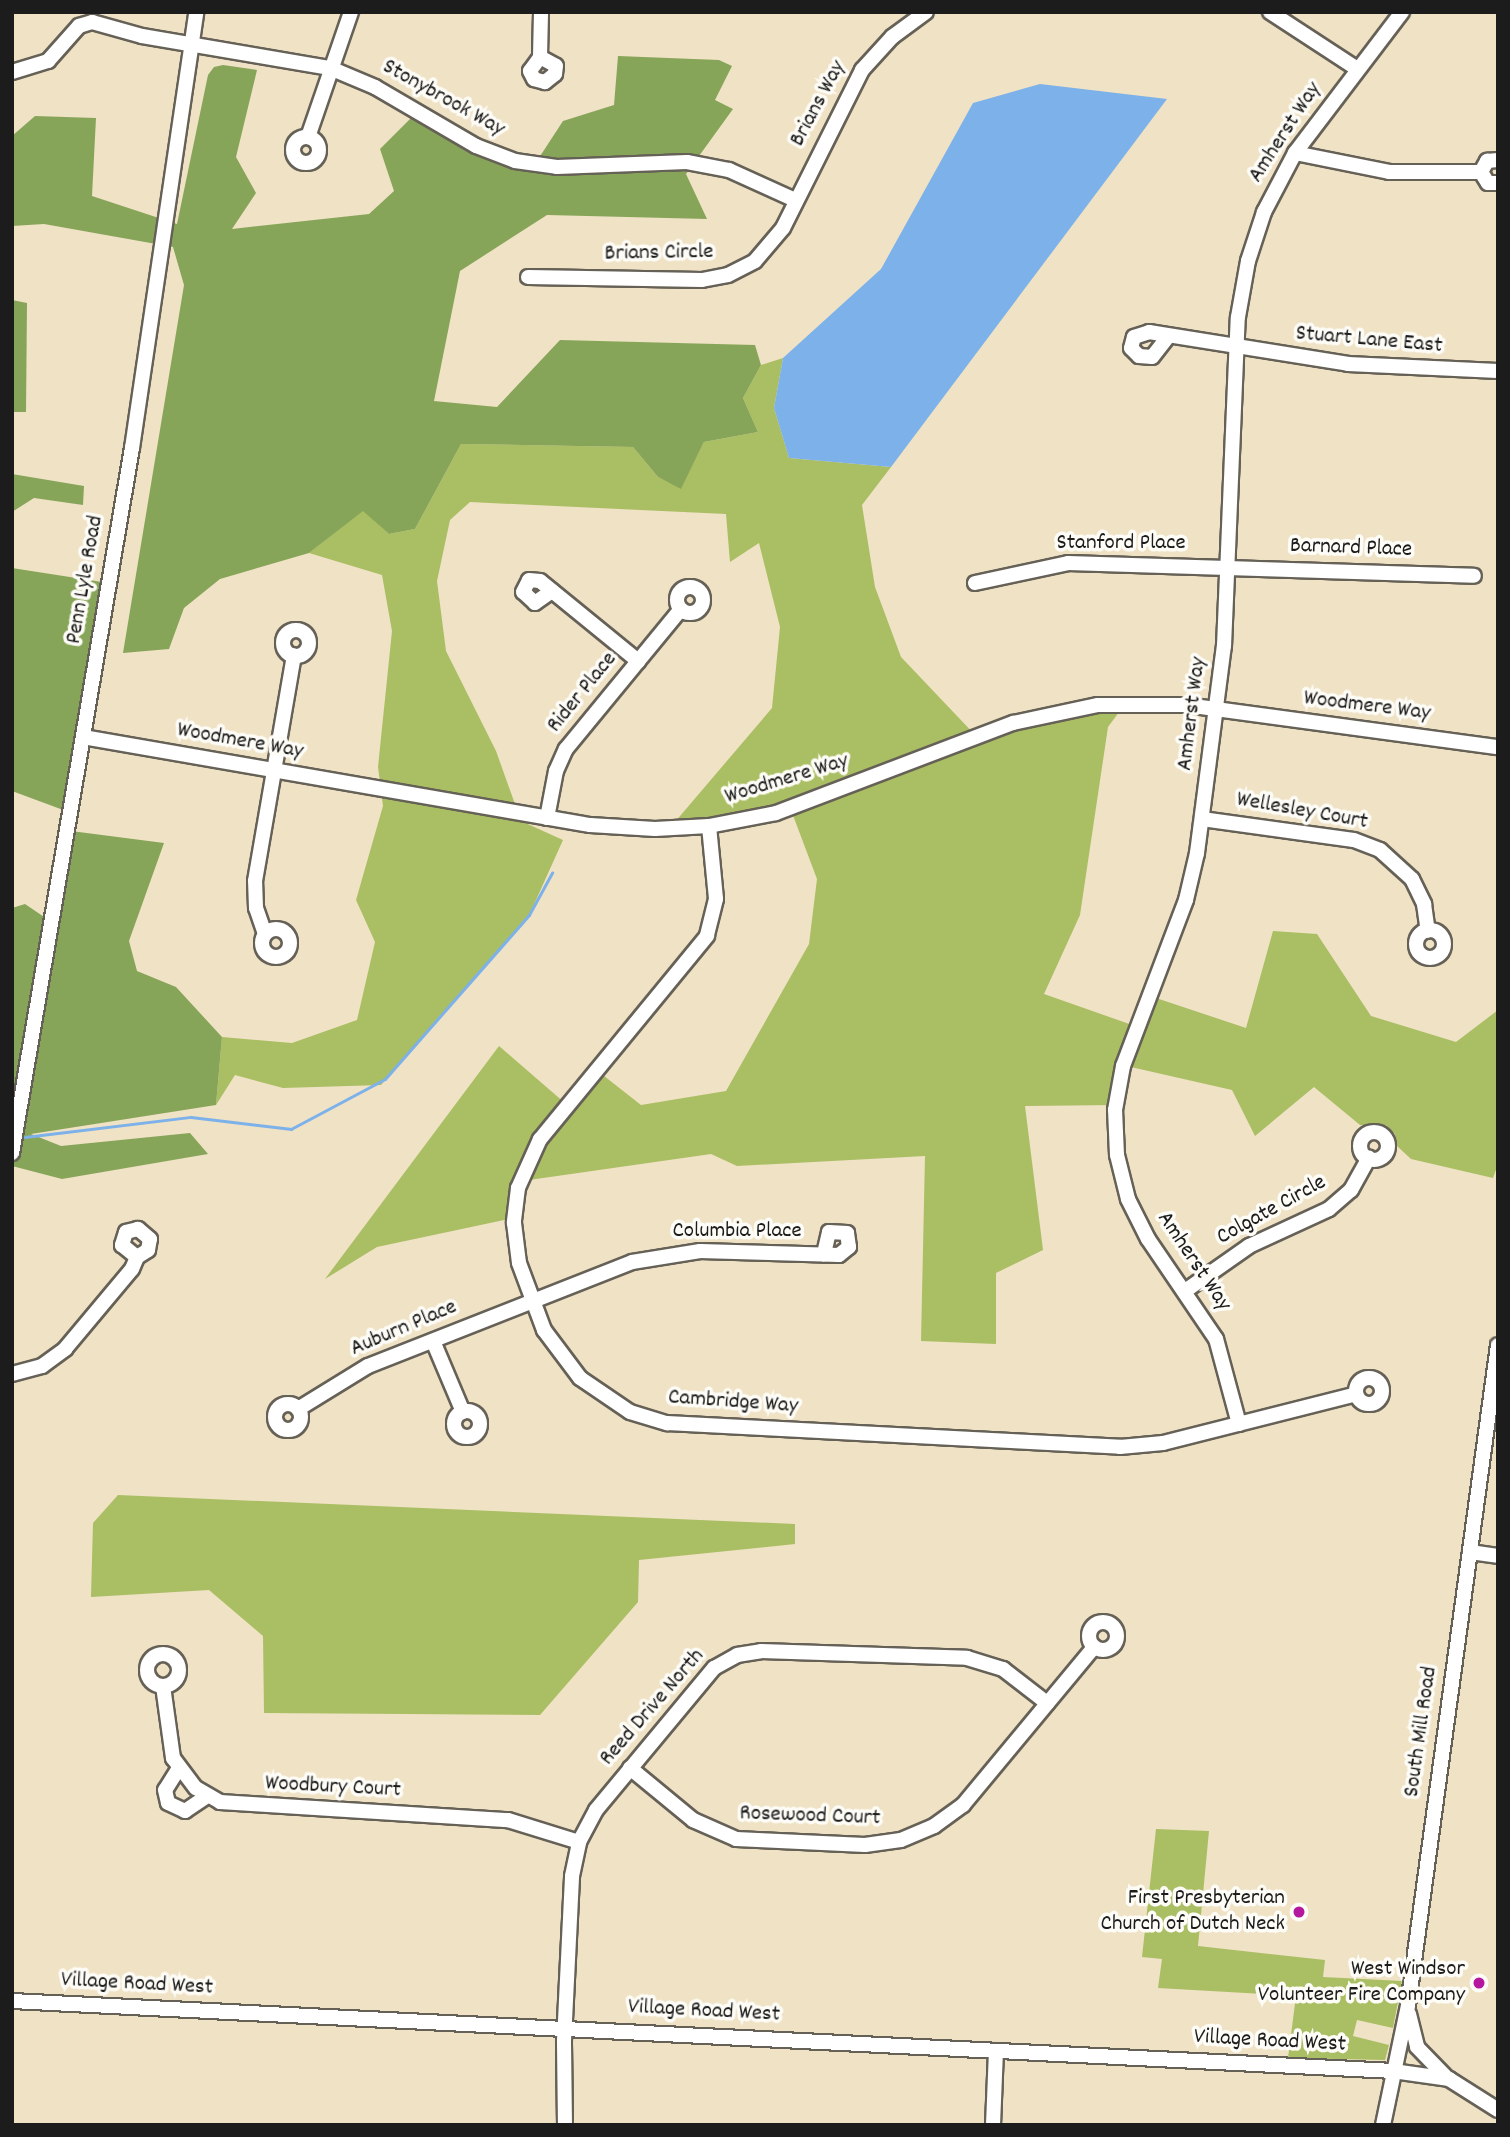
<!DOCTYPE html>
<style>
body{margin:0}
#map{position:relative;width:1510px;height:2137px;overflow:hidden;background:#f0e2c5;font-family:Dekko,sans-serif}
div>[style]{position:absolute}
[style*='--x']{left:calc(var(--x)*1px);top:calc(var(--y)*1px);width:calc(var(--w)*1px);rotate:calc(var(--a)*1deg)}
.green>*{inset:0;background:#aabe63}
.forest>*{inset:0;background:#87a559}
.water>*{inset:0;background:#7cb1ea}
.stream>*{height:2.5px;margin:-1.25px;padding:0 1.25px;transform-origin:1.25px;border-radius:1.25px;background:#7cb1ea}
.roads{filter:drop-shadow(2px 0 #666157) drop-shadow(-2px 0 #666157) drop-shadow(0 2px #666157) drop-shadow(0 -2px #666157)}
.minor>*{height:14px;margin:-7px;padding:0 7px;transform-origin:7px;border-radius:7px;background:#fff}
.minor>.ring{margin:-7px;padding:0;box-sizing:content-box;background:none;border:14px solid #fff;border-radius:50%}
.dots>*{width:19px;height:19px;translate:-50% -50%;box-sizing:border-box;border:4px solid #fdfcf7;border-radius:50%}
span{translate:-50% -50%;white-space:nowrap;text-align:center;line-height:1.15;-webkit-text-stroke:7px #fdfcf7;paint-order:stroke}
.street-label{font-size:23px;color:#1c1c1c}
.poi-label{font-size:23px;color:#1c1c1c}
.right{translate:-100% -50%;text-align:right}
.frame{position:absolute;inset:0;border:14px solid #1c1c1c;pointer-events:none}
</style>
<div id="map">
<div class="green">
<i style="clip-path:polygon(783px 358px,774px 408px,789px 458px,891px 467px,862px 505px,875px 587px,901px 657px,977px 737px,1125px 704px,1108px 727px,1080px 915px,1044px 994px,1135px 1026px,1147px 995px,1246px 1028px,1273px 931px,1317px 934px,1371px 1016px,1456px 1042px,1498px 1010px,1498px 1164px,1493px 1178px,1411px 1159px,1397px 1146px,1395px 1134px,1386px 1125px,1360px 1125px,1314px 1087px,1255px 1136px,1232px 1090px,1122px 1065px,1116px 1105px,1025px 1106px,1043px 1250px,996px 1273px,996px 1344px,921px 1341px,925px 1156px,737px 1166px,711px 1154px,522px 1181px,514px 1218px,377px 1247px,325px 1279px,499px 1046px,566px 1104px,599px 1072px,641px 1105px,726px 1091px,809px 944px,817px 879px,791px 810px,669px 829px,772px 708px,780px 627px,759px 543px,730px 562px,726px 514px,470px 502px,450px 520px,437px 581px,446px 651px,496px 751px,521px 821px,563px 840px,527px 920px,381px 1085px,283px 1088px,235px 1075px,216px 1105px,222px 1037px,292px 1043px,357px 1020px,375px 942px,356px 900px,383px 806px,378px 767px,392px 631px,382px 575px,309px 553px,363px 510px,389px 534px,415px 529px,461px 444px,633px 447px,658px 477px,681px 488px,704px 442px,758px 432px,743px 398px,761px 365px)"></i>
<i style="clip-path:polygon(118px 1495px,795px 1524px,795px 1544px,639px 1560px,638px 1602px,540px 1715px,264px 1713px,263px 1636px,209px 1590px,91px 1597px,93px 1523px)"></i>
<i style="clip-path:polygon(1156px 1829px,1209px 1831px,1198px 1946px,1325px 1960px,1323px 1977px,1402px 1981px,1393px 2028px,1357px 2020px,1353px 2036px,1389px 2045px,1385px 2060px,1288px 2058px,1296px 1996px,1158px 1988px,1162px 1959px,1142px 1957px)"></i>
</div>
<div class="forest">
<i style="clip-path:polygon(618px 56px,719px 60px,732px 66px,715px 100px,733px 109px,686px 174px,707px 219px,547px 215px,460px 271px,434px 401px,497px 407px,560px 340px,755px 345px,761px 365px,743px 398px,758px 432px,704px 442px,681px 489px,658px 477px,633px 447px,461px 444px,415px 529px,389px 534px,363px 511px,309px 553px,220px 579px,184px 608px,169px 649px,123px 653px,184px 285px,173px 247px,44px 224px,12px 226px,12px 136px,35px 116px,96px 118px,92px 196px,177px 224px,208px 75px,214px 67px,223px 65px,257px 70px,236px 157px,256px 193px,232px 229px,369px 214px,394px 191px,380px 149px,418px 111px,533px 167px,563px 121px,614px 105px)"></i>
<i style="clip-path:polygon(12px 300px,27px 303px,26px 412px,12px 412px)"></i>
<i style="clip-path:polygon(12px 474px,84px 486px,83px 505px,34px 498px,12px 512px)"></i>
<i style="clip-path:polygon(12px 568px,102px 582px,74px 814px,12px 791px)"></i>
<i style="clip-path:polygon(71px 831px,164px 843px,129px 941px,137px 971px,176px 987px,222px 1037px,216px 1105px,31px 1134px,61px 1146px,190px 1133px,208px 1154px,62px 1179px,12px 1166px,12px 908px,25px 904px,53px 923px)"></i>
</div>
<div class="water">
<i style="clip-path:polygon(1040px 84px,1167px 99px,891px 467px,789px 458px,774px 408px,783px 358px,881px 269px,973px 103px)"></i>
</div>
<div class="stream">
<i style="--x:25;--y:1137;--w:167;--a:-6.9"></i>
<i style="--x:191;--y:1117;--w:101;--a:6.8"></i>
<i style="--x:291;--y:1129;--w:106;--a:-28"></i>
<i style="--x:385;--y:1079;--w:218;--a:-48.7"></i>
<i style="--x:529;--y:915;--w:48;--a:-61.3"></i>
</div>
<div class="roads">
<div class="minor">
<i style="--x:1270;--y:12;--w:103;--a:33.1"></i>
<i style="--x:540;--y:57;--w:18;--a:29"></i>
<i style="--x:556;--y:66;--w:8;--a:97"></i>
<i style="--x:555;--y:74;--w:13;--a:141"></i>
<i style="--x:545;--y:82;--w:11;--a:-165"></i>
<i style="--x:534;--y:79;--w:9;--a:-117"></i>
<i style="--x:530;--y:71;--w:17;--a:-54"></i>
<i style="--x:540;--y:57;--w:45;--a:-88.7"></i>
<i style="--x:12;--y:72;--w:38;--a:-17"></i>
<i style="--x:48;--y:61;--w:47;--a:-48.5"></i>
<i style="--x:79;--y:26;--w:14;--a:-17"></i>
<i style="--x:92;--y:22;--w:52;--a:15.6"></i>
<i style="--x:142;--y:36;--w:191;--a:9.7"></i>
<i style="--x:330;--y:68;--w:49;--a:22.9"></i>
<i style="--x:375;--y:87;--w:117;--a:30.3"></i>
<i style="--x:476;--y:146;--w:42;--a:21"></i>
<i style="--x:515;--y:161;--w:42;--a:8.1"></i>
<i style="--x:557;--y:167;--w:130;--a:-2.2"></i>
<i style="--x:687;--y:162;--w:43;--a:10.8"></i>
<i style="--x:729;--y:170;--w:72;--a:24.4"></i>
<i class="ring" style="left:293px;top:137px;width:12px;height:12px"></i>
<i style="--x:308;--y:137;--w:132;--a:-71"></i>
<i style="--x:1295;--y:153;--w:96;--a:11.4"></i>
<i style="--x:1389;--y:172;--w:92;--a:0"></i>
<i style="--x:1481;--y:172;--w:13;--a:-61"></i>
<i style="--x:1487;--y:161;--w:11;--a:-5"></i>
<i style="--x:1481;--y:172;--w:13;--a:58"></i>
<i style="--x:1488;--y:183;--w:10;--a:0"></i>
<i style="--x:528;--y:277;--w:174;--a:1"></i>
<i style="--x:702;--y:280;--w:26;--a:-11"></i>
<i style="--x:728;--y:275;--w:30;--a:-27"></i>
<i style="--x:755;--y:261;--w:43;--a:-49.7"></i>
<i style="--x:783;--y:228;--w:177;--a:-63.4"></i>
<i style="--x:862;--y:70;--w:45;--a:-47.7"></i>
<i style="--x:892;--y:37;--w:42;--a:-36.3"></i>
<i style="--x:1167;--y:338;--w:24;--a:128"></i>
<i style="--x:1152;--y:357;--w:13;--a:-176"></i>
<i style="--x:1139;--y:356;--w:11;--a:-135"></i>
<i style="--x:1131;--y:348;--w:11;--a:-75"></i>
<i style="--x:1134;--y:337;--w:16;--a:-18"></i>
<i style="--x:1149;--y:332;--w:202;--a:9.1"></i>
<i style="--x:1348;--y:364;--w:150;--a:2.7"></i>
<i style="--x:975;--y:583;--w:95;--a:-12.1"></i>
<i style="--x:1068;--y:563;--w:406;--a:1.8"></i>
<i class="ring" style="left:677px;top:587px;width:12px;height:12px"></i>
<i style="--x:552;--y:591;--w:21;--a:145"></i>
<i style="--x:535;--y:603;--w:16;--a:-137"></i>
<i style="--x:523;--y:592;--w:13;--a:-63"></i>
<i style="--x:529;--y:580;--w:11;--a:5"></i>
<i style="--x:540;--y:581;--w:127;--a:39.2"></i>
<i class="ring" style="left:283px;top:630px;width:12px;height:12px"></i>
<i style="--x:83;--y:737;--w:515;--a:9.85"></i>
<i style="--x:590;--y:825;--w:65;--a:3.5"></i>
<i style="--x:655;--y:829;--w:54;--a:-3.2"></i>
<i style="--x:709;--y:826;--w:68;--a:-11"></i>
<i style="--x:776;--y:813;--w:254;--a:-20.8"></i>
<i style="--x:1013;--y:723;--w:87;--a:-12"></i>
<i style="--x:1098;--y:705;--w:88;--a:0"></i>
<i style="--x:1186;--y:705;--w:315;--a:7.7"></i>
<i style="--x:547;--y:818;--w:48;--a:-79.2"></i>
<i style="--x:556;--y:771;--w:24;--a:-66"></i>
<i style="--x:566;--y:749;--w:181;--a:-50.6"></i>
<i style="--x:1202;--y:819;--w:153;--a:7.9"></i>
<i style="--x:1354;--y:840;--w:28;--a:21"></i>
<i style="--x:1380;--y:850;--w:43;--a:42.2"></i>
<i style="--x:1412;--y:879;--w:28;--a:64"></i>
<i style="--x:1424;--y:904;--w:27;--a:82"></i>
<i style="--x:709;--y:826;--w:73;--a:84.5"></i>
<i style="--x:716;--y:899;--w:38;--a:104"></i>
<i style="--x:707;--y:936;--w:263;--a:129.4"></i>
<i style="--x:540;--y:1139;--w:54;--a:114.2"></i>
<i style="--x:518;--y:1188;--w:35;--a:97"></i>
<i style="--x:514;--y:1223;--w:40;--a:82.9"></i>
<i style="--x:519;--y:1263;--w:72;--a:69.5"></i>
<i style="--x:544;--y:1330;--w:60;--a:53.1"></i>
<i style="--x:580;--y:1378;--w:60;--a:34.2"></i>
<i style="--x:630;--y:1412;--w:39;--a:17"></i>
<i style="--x:667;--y:1423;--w:454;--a:3"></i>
<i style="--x:1120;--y:1447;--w:43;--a:-5.3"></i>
<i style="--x:1163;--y:1443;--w:199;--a:-14.2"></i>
<i class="ring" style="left:262px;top:929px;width:14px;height:14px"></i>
<i class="ring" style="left:1416px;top:930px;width:14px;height:14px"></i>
<i style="--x:265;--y:934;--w:28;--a:-109"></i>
<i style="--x:256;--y:908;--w:27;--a:-92"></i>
<i style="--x:255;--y:881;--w:229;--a:-80.2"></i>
<i class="ring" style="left:1360px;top:1132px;width:14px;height:14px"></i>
<i style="--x:12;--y:1153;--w:715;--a:-80.34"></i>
<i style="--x:132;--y:448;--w:441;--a:-81.6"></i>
<i style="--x:1185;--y:1291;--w:78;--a:-35.1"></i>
<i style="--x:1249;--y:1246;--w:88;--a:-24.8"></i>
<i style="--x:1329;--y:1209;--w:29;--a:-41"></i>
<i style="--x:1351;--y:1190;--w:37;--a:-61"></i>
<i style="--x:433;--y:1341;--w:77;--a:67.1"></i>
<i style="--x:12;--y:1374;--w:31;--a:-15"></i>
<i style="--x:42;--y:1366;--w:29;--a:-36"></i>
<i style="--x:65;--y:1349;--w:104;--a:-50.1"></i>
<i style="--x:132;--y:1269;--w:13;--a:-67"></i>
<i style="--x:137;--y:1257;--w:13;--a:-32"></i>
<i style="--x:148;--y:1250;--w:11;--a:-80"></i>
<i style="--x:150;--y:1239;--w:16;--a:-140"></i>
<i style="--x:138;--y:1229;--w:12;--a:166"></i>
<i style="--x:126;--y:1232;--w:14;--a:107"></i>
<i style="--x:122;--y:1245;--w:19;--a:39"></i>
<i class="ring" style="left:1356px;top:1378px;width:12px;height:12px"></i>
<i class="ring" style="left:275px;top:1404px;width:12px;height:12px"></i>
<i style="--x:298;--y:1409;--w:82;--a:-31.6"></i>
<i style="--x:368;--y:1366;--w:284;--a:-21.5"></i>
<i style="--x:632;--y:1262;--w:69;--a:-9.2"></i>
<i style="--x:700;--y:1251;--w:139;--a:1.6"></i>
<i style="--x:839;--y:1255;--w:13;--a:-39"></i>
<i style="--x:849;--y:1247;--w:14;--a:-98"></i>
<i style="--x:847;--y:1233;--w:18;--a:-177"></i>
<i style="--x:829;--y:1232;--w:23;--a:103"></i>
<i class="ring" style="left:454px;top:1411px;width:12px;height:12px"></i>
<i style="--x:1239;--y:1424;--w:88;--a:-105.1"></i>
<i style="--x:1216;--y:1339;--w:121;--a:-124.2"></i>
<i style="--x:1148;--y:1239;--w:45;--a:-116.6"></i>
<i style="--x:1128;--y:1199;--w:45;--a:-104"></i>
<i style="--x:1117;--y:1155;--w:45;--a:-92.5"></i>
<i style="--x:1115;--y:1110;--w:45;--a:-79.7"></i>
<i style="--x:1123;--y:1066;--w:178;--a:-69.2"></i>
<i style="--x:1186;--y:900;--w:48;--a:-76.8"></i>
<i style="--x:1197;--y:853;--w:209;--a:-82.6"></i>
<i style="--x:1224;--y:646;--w:329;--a:-87.6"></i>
<i style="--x:1238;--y:317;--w:57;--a:-79.9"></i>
<i style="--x:1248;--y:261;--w:52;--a:-71.9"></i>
<i style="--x:1264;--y:212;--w:67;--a:-62.3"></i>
<i style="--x:1295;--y:153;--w:177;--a:-52.8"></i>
<i style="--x:1470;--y:1552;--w:28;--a:8"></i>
<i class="ring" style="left:1089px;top:1622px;width:14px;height:14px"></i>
<i class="ring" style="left:147px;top:1654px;width:18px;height:18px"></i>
<i style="--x:163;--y:1686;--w:73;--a:82.1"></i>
<i style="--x:173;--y:1758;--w:38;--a:53"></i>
<i style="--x:196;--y:1788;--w:28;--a:30"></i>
<i style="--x:220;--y:1802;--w:289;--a:3.6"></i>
<i style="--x:508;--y:1820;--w:74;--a:17.2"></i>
<i style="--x:179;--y:1768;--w:26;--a:122"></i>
<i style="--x:165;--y:1790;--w:13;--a:77"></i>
<i style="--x:168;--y:1803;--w:19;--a:25"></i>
<i style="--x:185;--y:1811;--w:27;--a:-34"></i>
<i style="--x:630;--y:1768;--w:82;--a:39.5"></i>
<i style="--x:693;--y:1820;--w:47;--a:23.8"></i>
<i style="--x:736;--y:1839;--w:129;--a:2.7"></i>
<i style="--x:865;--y:1845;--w:36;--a:-8"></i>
<i style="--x:901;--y:1840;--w:36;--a:-23"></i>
<i style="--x:934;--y:1826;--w:36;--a:-36"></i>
<i style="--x:963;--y:1805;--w:205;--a:-50.3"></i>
<i style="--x:12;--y:2001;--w:1383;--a:2.9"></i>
<i style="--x:1393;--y:2071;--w:57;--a:8.1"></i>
<i style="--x:1449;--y:2079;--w:58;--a:32.3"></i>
<i style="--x:1409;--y:2014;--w:34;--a:76"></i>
<i style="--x:1417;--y:2047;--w:43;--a:45.9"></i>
<i style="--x:565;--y:2125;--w:84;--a:-90.7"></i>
<i style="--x:564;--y:2041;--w:165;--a:-87.2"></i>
<i style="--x:572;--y:1876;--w:35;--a:-78"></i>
<i style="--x:579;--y:1842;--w:36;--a:-62"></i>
<i style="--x:596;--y:1810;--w:185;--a:-50.3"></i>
<i style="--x:714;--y:1668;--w:26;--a:-29"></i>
<i style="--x:737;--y:1655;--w:24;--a:-9"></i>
<i style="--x:761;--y:1651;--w:206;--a:1.9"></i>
<i style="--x:967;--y:1658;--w:38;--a:17"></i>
<i style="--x:1003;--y:1669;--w:56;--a:37.7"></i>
<i style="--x:993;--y:2125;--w:74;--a:-87.7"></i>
<i style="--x:1383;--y:2125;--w:123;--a:-78.2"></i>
<i style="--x:1408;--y:2005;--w:666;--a:-82.23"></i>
</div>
</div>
<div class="dots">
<i style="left:1299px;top:1912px;background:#b5179e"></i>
<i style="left:1479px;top:1983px;background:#b5179e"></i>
</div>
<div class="street-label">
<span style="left:443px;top:99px;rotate:29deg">Stonybrook Way</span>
<span style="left:819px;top:104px;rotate:-62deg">Brians Way</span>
<span style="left:1286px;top:133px;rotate:-57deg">Amherst Way</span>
<span style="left:659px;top:254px;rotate:-1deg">Brians Circle</span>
<span style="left:1369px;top:341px;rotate:5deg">Stuart Lane East</span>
<span style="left:1121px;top:544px">Stanford Place</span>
<span style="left:1351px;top:549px;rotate:2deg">Barnard Place</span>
<span style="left:86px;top:580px;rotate:-80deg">Penn Lyle Road</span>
<span style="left:583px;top:693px;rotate:-51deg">Rider Place</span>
<span style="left:1367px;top:707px;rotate:7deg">Woodmere Way</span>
<span style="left:1193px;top:714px;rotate:-83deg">Amherst Way</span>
<span style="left:240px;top:742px;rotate:10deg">Woodmere Way</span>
<span style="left:787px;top:780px;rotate:-17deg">Woodmere Way</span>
<span style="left:1302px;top:812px;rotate:10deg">Wellesley Court</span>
<span style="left:1272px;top:1211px;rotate:-29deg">Colgate Circle</span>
<span style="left:737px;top:1232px">Columbia Place</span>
<span style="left:1193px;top:1262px;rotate:56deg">Amherst Way</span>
<span style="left:404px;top:1329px;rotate:-23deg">Auburn Place</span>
<span style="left:733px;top:1403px;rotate:4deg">Cambridge Way</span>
<span style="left:653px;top:1708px;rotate:-49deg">Reed Drive North</span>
<span style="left:1422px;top:1732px;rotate:-82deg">South Mill Road</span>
<span style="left:333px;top:1788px;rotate:3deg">Woodbury Court</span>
<span style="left:810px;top:1817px;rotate:2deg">Rosewood Court</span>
<span style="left:137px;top:1985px;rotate:3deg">Village Road West</span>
<span style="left:704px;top:2012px;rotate:3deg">Village Road West</span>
<span style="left:1270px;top:2042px;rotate:3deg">Village Road West</span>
</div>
<div class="poi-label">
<span class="right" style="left:1285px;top:1912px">First Presbyterian<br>Church of Dutch Neck</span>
<span class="right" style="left:1465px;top:1983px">West Windsor<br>Volunteer Fire Company</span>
</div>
<div class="frame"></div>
</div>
